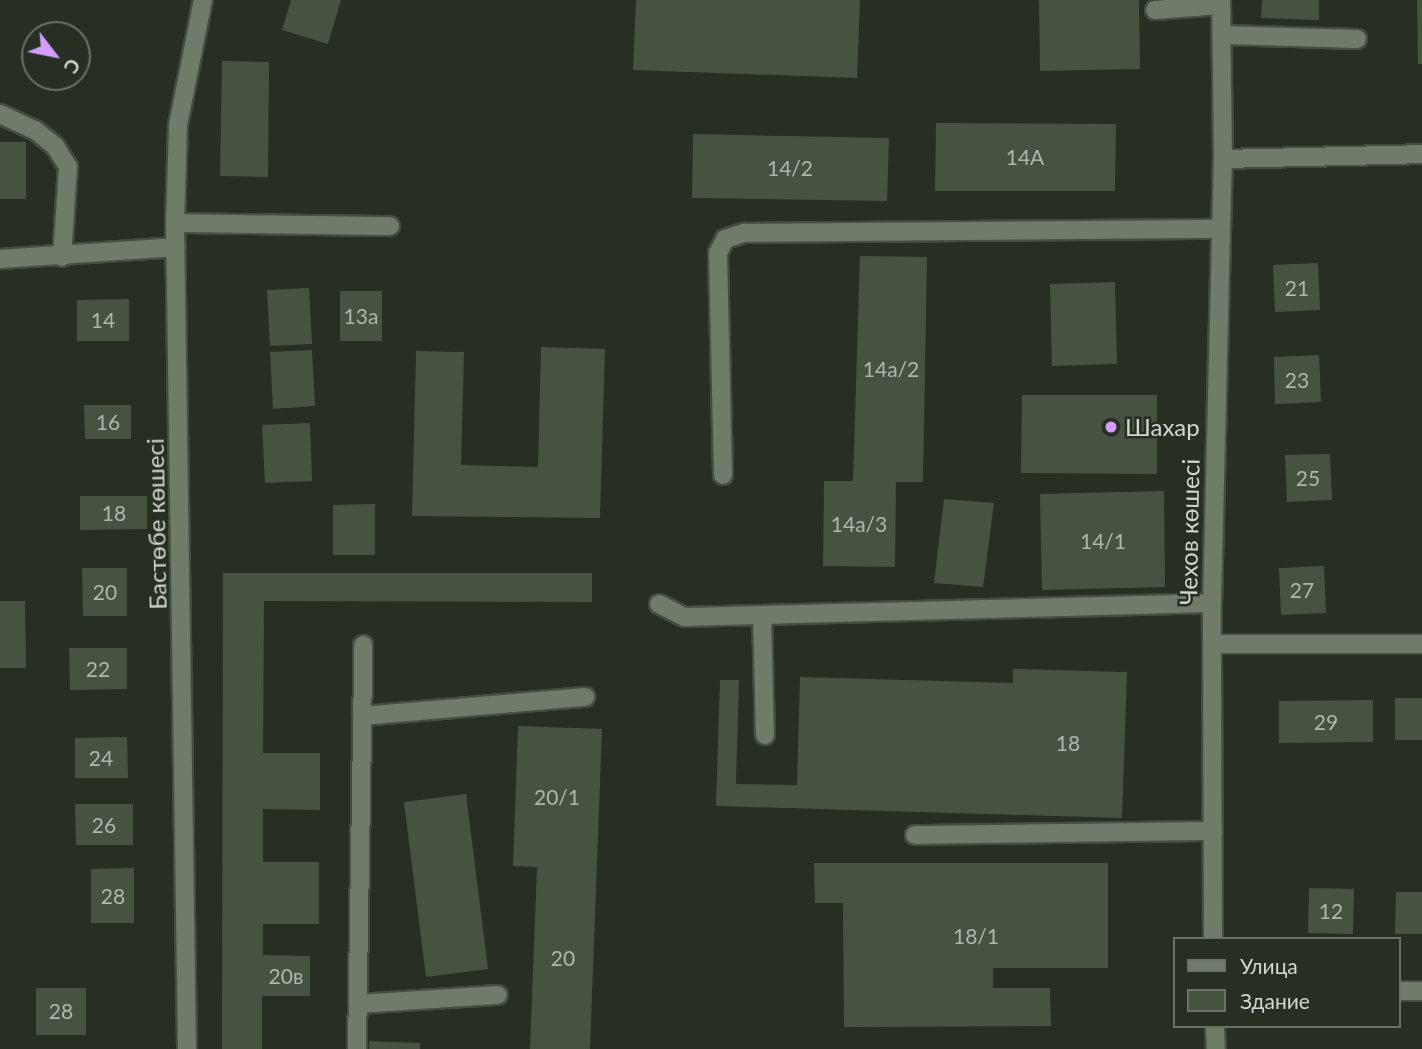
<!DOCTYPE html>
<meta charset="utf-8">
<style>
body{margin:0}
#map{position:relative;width:1422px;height:1049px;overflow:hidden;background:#262f22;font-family:Lato,sans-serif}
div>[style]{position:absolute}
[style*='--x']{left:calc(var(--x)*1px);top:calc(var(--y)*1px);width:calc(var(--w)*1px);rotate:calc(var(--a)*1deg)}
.building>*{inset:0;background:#485243}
.roads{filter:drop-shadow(2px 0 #454d42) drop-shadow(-2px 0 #454d42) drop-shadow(0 2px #454d42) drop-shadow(0 -2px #454d42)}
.lane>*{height:18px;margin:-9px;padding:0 9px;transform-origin:9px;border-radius:9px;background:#707b6b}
.street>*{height:18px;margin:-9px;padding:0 9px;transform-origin:9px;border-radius:9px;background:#707b6b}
.dots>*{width:19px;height:19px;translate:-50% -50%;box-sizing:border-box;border:4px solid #262f22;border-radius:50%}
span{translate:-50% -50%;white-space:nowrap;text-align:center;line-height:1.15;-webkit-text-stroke:5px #262f22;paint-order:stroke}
.number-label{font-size:21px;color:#afb6ab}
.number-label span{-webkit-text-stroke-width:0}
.poi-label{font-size:24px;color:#d1d7ce}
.left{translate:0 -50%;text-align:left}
.street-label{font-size:24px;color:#d1d7ce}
.legend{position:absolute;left:1173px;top:937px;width:228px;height:91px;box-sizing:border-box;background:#262f22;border:2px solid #6a7267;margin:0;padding:9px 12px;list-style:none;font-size:21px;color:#d1d7ce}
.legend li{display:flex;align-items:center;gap:14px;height:35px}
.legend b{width:35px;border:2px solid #6a7267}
.north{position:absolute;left:21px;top:21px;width:70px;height:70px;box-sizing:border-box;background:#262f22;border:2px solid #6a7267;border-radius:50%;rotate:122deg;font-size:19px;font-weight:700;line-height:28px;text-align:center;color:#d1d7ce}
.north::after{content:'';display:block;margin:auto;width:24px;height:32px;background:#d39cfd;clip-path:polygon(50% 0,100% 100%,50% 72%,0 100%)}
</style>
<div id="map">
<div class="building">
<i style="clip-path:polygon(291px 0,341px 0,328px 44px,282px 30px)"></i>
<i style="clip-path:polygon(636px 0,860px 0,857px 78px,633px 70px)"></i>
<i style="clip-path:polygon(1039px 0,1139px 0,1140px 69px,1040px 71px)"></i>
<i style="clip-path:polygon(1262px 0,1319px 0,1319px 20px,1261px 18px)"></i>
<i style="clip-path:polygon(1417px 0,1422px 0,1422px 64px,1418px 64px)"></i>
<i style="clip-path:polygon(222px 61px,269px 62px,268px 177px,220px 176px)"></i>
<i style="clip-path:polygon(936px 123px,1116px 124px,1115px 191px,935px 191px)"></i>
<i style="clip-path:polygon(693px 134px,889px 138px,887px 201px,692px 198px)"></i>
<i style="clip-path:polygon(0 142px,26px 142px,26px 199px,0 199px)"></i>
<i style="clip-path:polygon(860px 256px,927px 257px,923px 482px,896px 482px,895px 567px,823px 566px,824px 481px,853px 481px)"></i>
<i style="clip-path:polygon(1318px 263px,1320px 310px,1275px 312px,1273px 265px)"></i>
<i style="clip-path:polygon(1115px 282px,1117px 364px,1052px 366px,1050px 284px)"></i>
<i style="clip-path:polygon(309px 288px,312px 344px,270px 346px,267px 290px)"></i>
<i style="clip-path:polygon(340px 291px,382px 291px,382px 341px,340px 341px)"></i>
<i style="clip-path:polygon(129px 299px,129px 341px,77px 341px,77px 300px)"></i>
<i style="clip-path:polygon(541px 347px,605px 349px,600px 518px,412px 516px,416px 351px,464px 352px,461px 465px,538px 467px)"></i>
<i style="clip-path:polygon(312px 350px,315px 406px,273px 409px,270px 352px)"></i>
<i style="clip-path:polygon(1319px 355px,1321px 402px,1275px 404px,1274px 357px)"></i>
<i style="clip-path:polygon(1022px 395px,1157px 395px,1157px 474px,1021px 473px)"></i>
<i style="clip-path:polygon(84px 405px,131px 405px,131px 439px,85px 439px)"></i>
<i style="clip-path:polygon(310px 423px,312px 481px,265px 483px,262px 425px)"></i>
<i style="clip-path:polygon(1330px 454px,1332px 500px,1287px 502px,1285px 455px)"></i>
<i style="clip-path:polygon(1164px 491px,1165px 587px,1042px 590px,1040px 494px)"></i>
<i style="clip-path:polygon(80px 496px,147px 496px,147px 529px,80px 530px)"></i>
<i style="clip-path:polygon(944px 499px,994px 503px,983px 587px,934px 583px)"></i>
<i style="clip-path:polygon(375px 504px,375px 555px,333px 555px,333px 505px)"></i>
<i style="clip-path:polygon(1324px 566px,1326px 613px,1281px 615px,1279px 568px)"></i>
<i style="clip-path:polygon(82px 568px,127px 568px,127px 616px,83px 616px)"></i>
<i style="clip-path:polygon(223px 573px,592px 573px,592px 602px,264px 601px,263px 753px,320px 753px,320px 810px,263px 809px,263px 862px,319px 862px,319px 924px,263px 924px,263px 955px,310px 956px,310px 996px,262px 996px,262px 1049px,222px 1049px)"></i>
<i style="clip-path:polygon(0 601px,25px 601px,26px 668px,0 668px)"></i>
<i style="clip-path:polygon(69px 648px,127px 648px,127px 689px,70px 690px)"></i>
<i style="clip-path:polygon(1013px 669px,1127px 672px,1122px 818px,716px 806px,720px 680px,739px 680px,736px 784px,797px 785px,800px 677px,1013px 683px)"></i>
<i style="clip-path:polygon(1395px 698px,1422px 698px,1422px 740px,1395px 740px)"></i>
<i style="clip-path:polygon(1373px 700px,1373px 742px,1279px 743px,1279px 701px)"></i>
<i style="clip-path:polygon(518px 726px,602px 729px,590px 1049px,530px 1049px,537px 867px,513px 866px)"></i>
<i style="clip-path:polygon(127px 737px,128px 778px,75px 778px,75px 738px)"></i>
<i style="clip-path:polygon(466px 794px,488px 969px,426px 977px,404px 802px)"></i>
<i style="clip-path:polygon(75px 804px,133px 804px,133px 845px,76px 845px)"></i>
<i style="clip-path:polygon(814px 863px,1108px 863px,1108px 968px,993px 968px,993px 988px,1050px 988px,1051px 1026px,844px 1027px,843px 903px,815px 903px)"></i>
<i style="clip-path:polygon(134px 868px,134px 923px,91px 923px,91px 869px)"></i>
<i style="clip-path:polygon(1309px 888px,1354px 889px,1353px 934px,1308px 933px)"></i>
<i style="clip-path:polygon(1396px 892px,1422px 892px,1422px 934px,1395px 934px)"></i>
<i style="clip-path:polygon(36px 988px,86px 988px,86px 1035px,36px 1035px)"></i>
<i style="clip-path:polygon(369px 1041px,420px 1043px,420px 1049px,369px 1049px)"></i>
</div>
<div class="roads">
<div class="lane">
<i style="--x:1155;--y:10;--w:65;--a:-4.4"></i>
<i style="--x:1223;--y:35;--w:134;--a:1.7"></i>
<i style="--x:175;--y:223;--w:215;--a:0.8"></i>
<i style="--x:723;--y:475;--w:222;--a:-91.3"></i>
<i style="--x:718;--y:253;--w:16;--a:-63"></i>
<i style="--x:725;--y:239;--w:20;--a:-18"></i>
<i style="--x:744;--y:233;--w:474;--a:-0.5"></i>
<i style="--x:659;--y:604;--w:29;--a:27"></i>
<i style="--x:685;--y:617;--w:527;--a:-1.52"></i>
<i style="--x:762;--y:615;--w:120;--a:88.6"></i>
<i style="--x:362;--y:716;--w:224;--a:-4.9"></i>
<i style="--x:915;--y:835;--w:298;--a:-0.8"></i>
<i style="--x:358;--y:1004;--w:140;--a:-3.7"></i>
<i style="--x:357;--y:1049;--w:404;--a:-89.1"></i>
</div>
<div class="street">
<i style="--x:0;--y:114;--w:38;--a:25"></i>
<i style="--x:35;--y:130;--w:26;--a:39"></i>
<i style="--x:55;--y:146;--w:25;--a:58"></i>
<i style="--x:68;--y:167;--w:90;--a:93.8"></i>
<i style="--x:1223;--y:159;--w:199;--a:-1.4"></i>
<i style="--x:0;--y:259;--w:176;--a:-3.9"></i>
<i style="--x:1212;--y:644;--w:210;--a:0"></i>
<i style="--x:1213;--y:939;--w:336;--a:-90.2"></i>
<i style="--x:1212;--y:603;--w:444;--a:-88.6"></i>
<i style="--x:1223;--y:159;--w:159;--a:-90.7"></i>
<i style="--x:1399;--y:991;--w:23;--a:0"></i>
<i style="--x:1215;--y:1026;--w:23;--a:88"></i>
<i style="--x:187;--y:1049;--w:826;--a:-90.83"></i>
<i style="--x:175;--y:223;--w:98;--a:-88.2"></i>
<i style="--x:178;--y:125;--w:127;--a:-78.7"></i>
</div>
</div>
<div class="dots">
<i style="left:1111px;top:427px;background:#d39cfd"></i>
</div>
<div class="number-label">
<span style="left:1025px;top:157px">14А</span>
<span style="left:790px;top:168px">14/2</span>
<span style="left:1297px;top:288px">21</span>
<span style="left:361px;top:316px">13а</span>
<span style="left:103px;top:320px">14</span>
<span style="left:891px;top:369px">14а/2</span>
<span style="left:1297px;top:380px">23</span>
<span style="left:108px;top:422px">16</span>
<span style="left:1308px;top:478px">25</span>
<span style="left:114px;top:513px">18</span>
<span style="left:859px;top:524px">14а/3</span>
<span style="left:1103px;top:541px">14/1</span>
<span style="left:1302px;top:590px">27</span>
<span style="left:105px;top:592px">20</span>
<span style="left:98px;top:669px">22</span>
<span style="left:1326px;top:722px">29</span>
<span style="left:1068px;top:743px">18</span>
<span style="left:101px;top:758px">24</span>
<span style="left:557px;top:797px">20/1</span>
<span style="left:104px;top:825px">26</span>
<span style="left:113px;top:896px">28</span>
<span style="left:1331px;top:911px">12</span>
<span style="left:976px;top:936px">18/1</span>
<span style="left:563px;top:958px">20</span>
<span style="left:286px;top:976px">20в</span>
<span style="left:61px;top:1011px">28</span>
</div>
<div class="poi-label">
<span class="left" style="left:1125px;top:427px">Шахар</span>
</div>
<div class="street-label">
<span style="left:156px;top:524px;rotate:-91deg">Бастөбе көшесі</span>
<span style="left:1189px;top:532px;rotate:-89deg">Чехов көшесі</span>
</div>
<ul class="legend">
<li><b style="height:9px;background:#707b6b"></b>Улица</li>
<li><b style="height:19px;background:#485243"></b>Здание</li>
</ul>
<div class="north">С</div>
</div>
